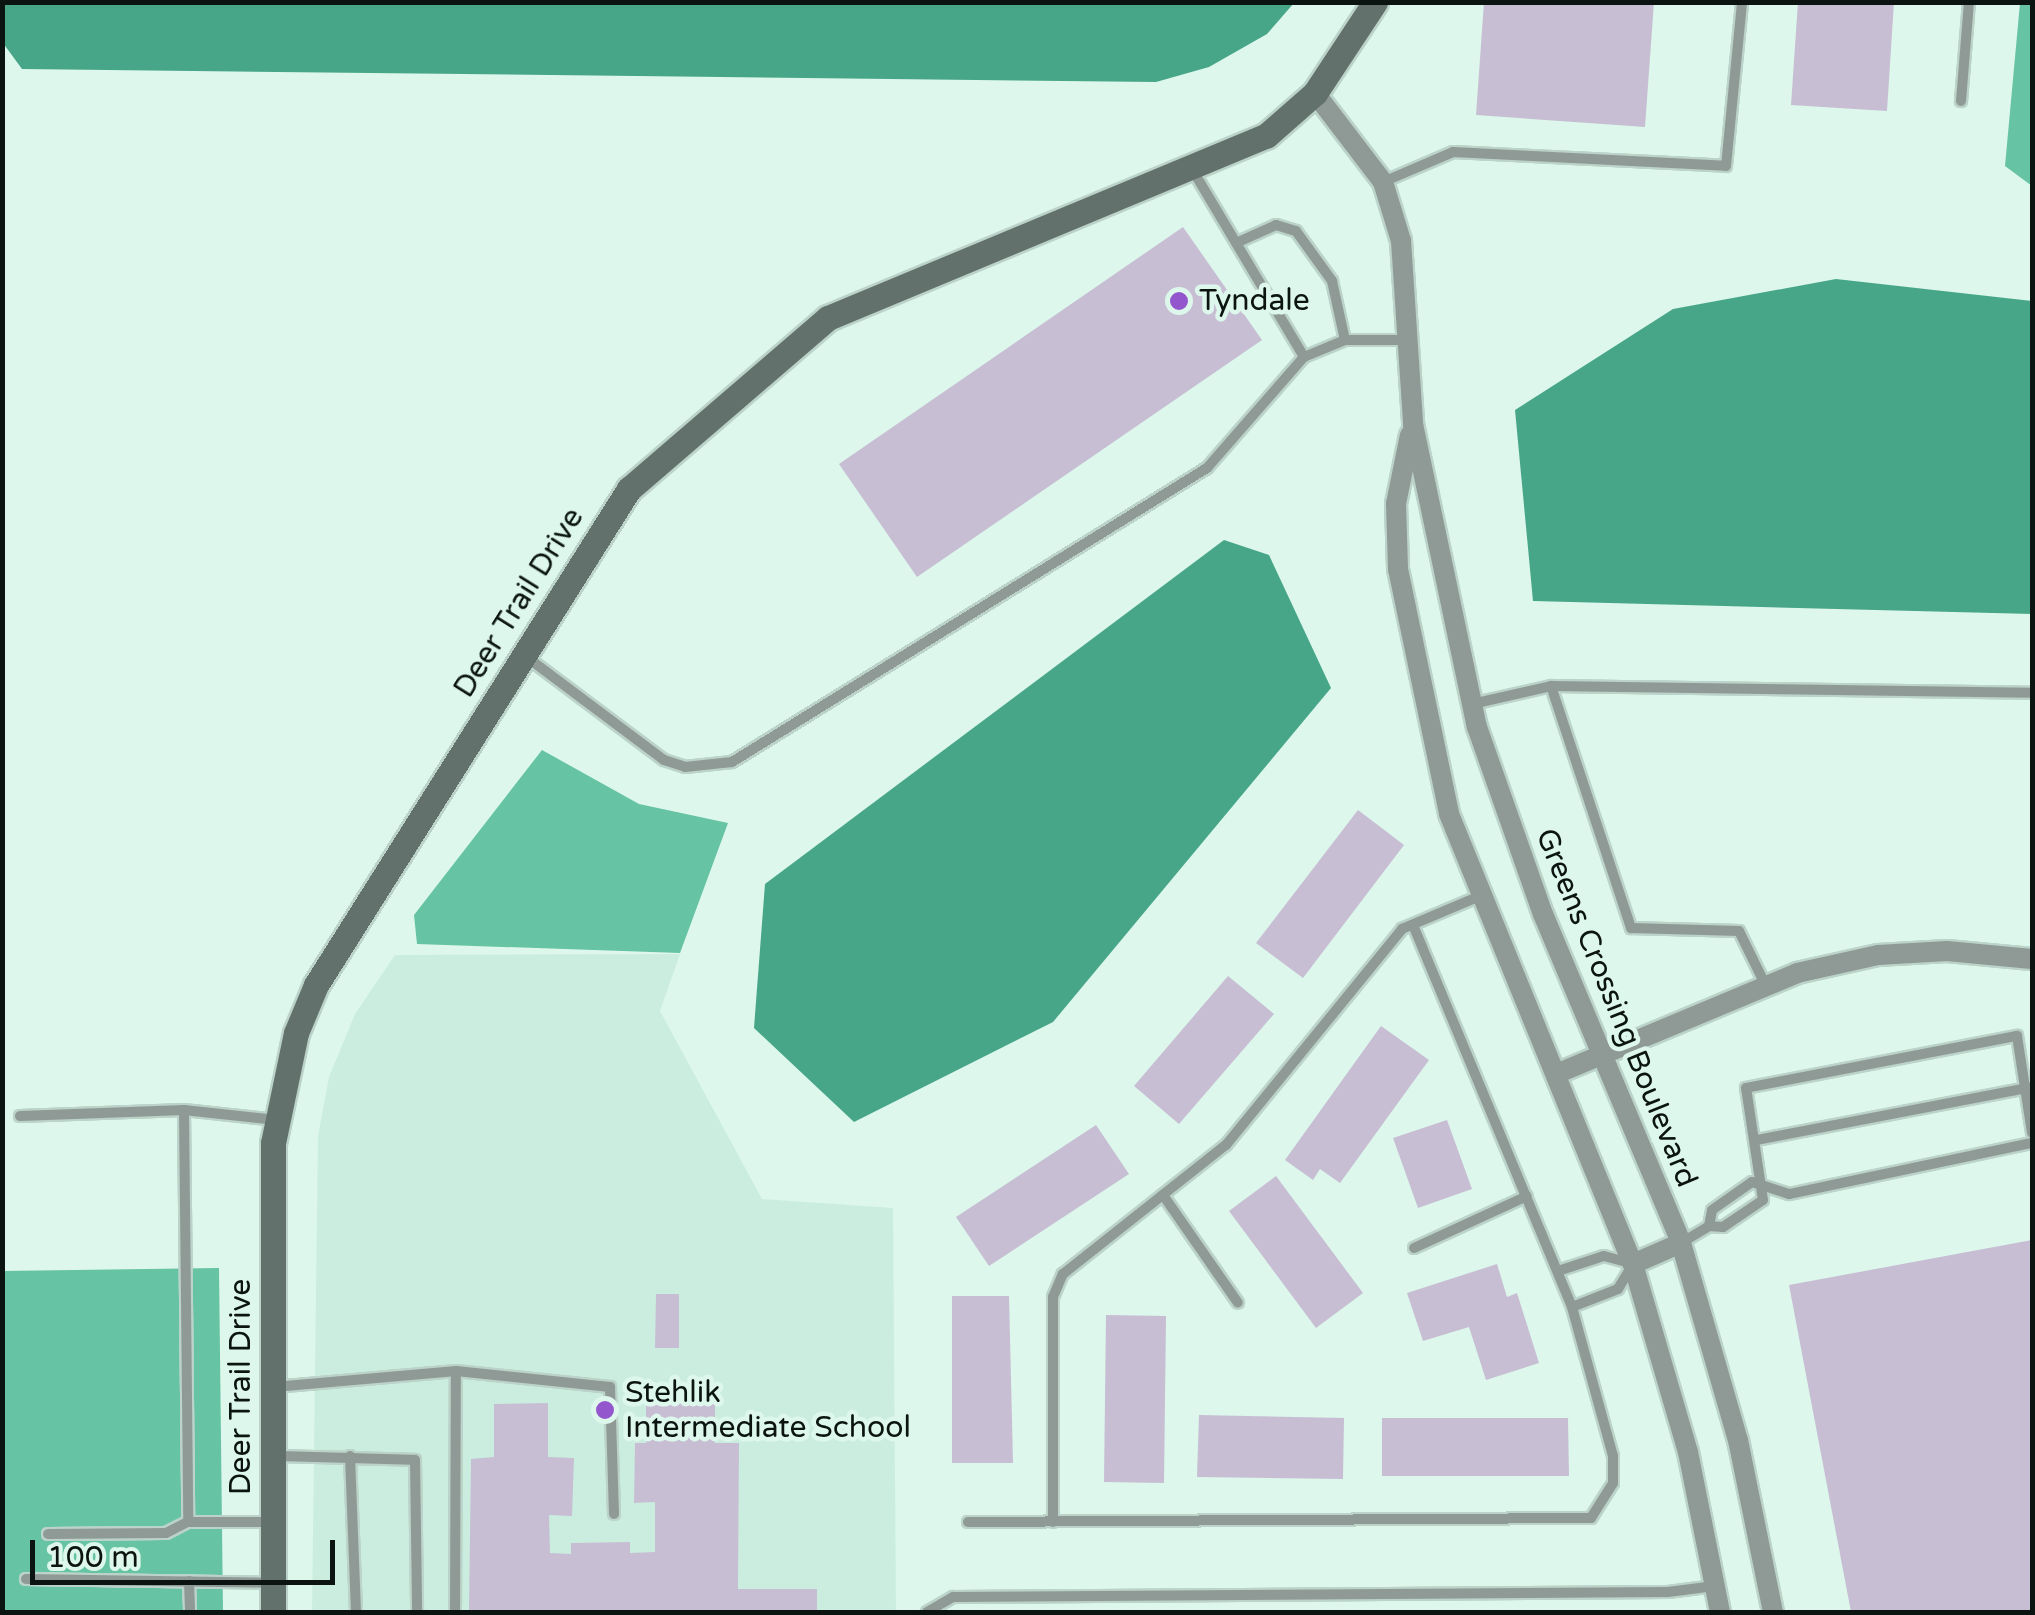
<!DOCTYPE html>
<style>
body{margin:0}
#map{position:relative;width:2035px;height:1615px;overflow:hidden;background:#ddf7ec;font-family:"Varela Round",sans-serif}
div>[style]{position:absolute}
[style*='--x']{left:calc(var(--x)*1px);top:calc(var(--y)*1px);width:calc(var(--w)*1px);rotate:calc(var(--a)*1deg)}
.built>*{inset:0;background:#cbeddf}
.forest>*{inset:0;background:#66c3a3}
.water>*{inset:0;background:#47a688}
.building>*{inset:0;background:#c7bed3}
.roads{filter:drop-shadow(2px 0 #bbd3c9) drop-shadow(-2px 0 #bbd3c9) drop-shadow(0 2px #bbd3c9) drop-shadow(0 -2px #bbd3c9)}
.lane>*{height:10px;margin:-5px;padding:0 5px;transform-origin:5px;border-radius:5px;background:#8f9a96}
.street>*{height:20px;margin:-10px;padding:0 10px;transform-origin:10px;border-radius:10px;background:#8f9a96}
.secondary>*{height:25px;margin:-12.5px;padding:0 12.5px;transform-origin:12.5px;border-radius:12.5px;background:#62716b}
.dots>*{width:28px;height:28px;translate:-50% -50%;box-sizing:border-box;border:5px solid #ddf7ec;border-radius:50%}
span{translate:-50% -50%;white-space:nowrap;text-align:center;line-height:1.15;-webkit-text-stroke:9px #ddf7ec;paint-order:stroke}
.poi-label{font-size:30px;color:#0b1411}
.left{translate:0 -50%;text-align:left}
.street-label{font-size:30px;color:#0b1411}
.frame{position:absolute;inset:0;border:5px solid #0b1411;pointer-events:none}
.scale{position:absolute;left:30px;top:1540px;width:305px;height:45px;box-sizing:border-box;border:5px solid #0b1411;border-top:0;padding-left:12px;font-size:30px;line-height:35px;white-space:nowrap;color:#0b1411;-webkit-text-stroke:8px #ddf7ec;paint-order:stroke}
</style>
<div id="map">
<div class="built">
<i style="clip-path:polygon(680px 954px,660px 1011px,762px 1199px,893px 1208px,896px 1612px,312px 1612px,318px 1136px,329px 1077px,355px 1014px,395px 955px)"></i>
</div>
<div class="forest">
<i style="clip-path:polygon(2020px 3px,2032px 3px,2032px 186px,2005px 166px)"></i>
<i style="clip-path:polygon(542px 750px,639px 804px,728px 823px,680px 953px,417px 944px,414px 915px)"></i>
<i style="clip-path:polygon(219px 1268px,223px 1612px,3px 1612px,2px 1271px)"></i>
</div>
<div class="water">
<i style="clip-path:polygon(3px 2px,1294px 2px,1294px 3px,1267px 34px,1209px 67px,1156px 82px,22px 69px,3px 43px)"></i>
<i style="clip-path:polygon(1836px 279px,2032px 301px,2032px 614px,1533px 601px,1515px 410px,1673px 309px)"></i>
<i style="clip-path:polygon(1224px 540px,1269px 555px,1331px 688px,1053px 1022px,854px 1122px,754px 1028px,765px 884px)"></i>
</div>
<div class="building">
<i style="clip-path:polygon(1484px 2px,1654px 2px,1645px 127px,1476px 115px)"></i>
<i style="clip-path:polygon(1798px 2px,1894px 2px,1887px 111px,1791px 105px)"></i>
<i style="clip-path:polygon(1183px 227px,1262px 340px,917px 577px,839px 464px)"></i>
<i style="clip-path:polygon(1358px 810px,1404px 845px,1303px 978px,1256px 943px)"></i>
<i style="clip-path:polygon(1228px 976px,1274px 1014px,1179px 1124px,1134px 1086px)"></i>
<i style="clip-path:polygon(1381px 1026px,1429px 1060px,1340px 1183px,1320px 1169px,1313px 1180px,1285px 1160px)"></i>
<i style="clip-path:polygon(1447px 1120px,1472px 1189px,1418px 1208px,1393px 1138px)"></i>
<i style="clip-path:polygon(1096px 1125px,1129px 1174px,989px 1266px,956px 1217px)"></i>
<i style="clip-path:polygon(1276px 1176px,1363px 1293px,1316px 1328px,1229px 1211px)"></i>
<i style="clip-path:polygon(2032px 1240px,2032px 1612px,1851px 1612px,1789px 1285px)"></i>
<i style="clip-path:polygon(1497px 1264px,1507px 1297px,1517px 1293px,1539px 1363px,1486px 1380px,1469px 1327px,1423px 1341px,1407px 1293px)"></i>
<i style="clip-path:polygon(656px 1294px,679px 1294px,679px 1348px,655px 1348px)"></i>
<i style="clip-path:polygon(952px 1296px,1009px 1296px,1013px 1463px,952px 1463px)"></i>
<i style="clip-path:polygon(1106px 1315px,1166px 1316px,1164px 1483px,1104px 1482px)"></i>
<i style="clip-path:polygon(715px 1389px,715px 1443px,739px 1443px,738px 1589px,817px 1589px,817px 1612px,469px 1612px,471px 1459px,494px 1457px,494px 1404px,548px 1403px,548px 1457px,574px 1458px,572px 1516px,549px 1515px,550px 1553px,571px 1554px,571px 1543px,630px 1542px,630px 1553px,655px 1552px,655px 1502px,634px 1503px,635px 1443px,646px 1443px,646px 1390px)"></i>
<i style="clip-path:polygon(1199px 1415px,1344px 1418px,1343px 1479px,1197px 1477px)"></i>
<i style="clip-path:polygon(1382px 1418px,1568px 1418px,1569px 1476px,1382px 1476px)"></i>
</div>
<div class="roads">
<div class="lane">
<i style="--x:1961;--y:101;--w:99;--a:-85.4"></i>
<i style="--x:1192;--y:169;--w:219;--a:59.2"></i>
<i style="--x:1383;--y:182;--w:76;--a:-23.2"></i>
<i style="--x:1453;--y:152;--w:273;--a:2.9"></i>
<i style="--x:1726;--y:166;--w:165;--a:-84.4"></i>
<i style="--x:1236;--y:243;--w:44;--a:-24.2"></i>
<i style="--x:1276;--y:225;--w:21;--a:17"></i>
<i style="--x:1296;--y:231;--w:62;--a:54.2"></i>
<i style="--x:1332;--y:281;--w:60;--a:77.6"></i>
<i style="--x:524;--y:655;--w:175;--a:36.9"></i>
<i style="--x:664;--y:760;--w:22;--a:18"></i>
<i style="--x:685;--y:767;--w:47;--a:-6.1"></i>
<i style="--x:732;--y:762;--w:559;--a:-31.76"></i>
<i style="--x:1207;--y:468;--w:147;--a:-48.9"></i>
<i style="--x:1304;--y:357;--w:44;--a:-22.5"></i>
<i style="--x:1345;--y:340;--w:62;--a:0"></i>
<i style="--x:1551;--y:686;--w:481;--a:0.8"></i>
<i style="--x:1472;--y:704;--w:81;--a:-12.8"></i>
<i style="--x:1551;--y:686;--w:255;--a:71.7"></i>
<i style="--x:1631;--y:928;--w:108;--a:1.6"></i>
<i style="--x:1739;--y:931;--w:61;--a:63.9"></i>
<i style="--x:184;--y:1110;--w:412;--a:89.4"></i>
<i style="--x:188;--y:1522;--w:82;--a:0"></i>
<i style="--x:20;--y:1116;--w:164;--a:-2.1"></i>
<i style="--x:184;--y:1110;--w:93;--a:6.2"></i>
<i style="--x:1757;--y:1140;--w:280;--a:-10.9"></i>
<i style="--x:1163;--y:1195;--w:131;--a:55.2"></i>
<i style="--x:1709;--y:1226;--w:16;--a:-79"></i>
<i style="--x:1712;--y:1210;--w:49;--a:-35"></i>
<i style="--x:1752;--y:1182;--w:39;--a:18"></i>
<i style="--x:1789;--y:1194;--w:248;--a:-11.9"></i>
<i style="--x:1681;--y:1243;--w:33;--a:-31"></i>
<i style="--x:1709;--y:1226;--w:14;--a:4"></i>
<i style="--x:1723;--y:1227;--w:48;--a:-34"></i>
<i style="--x:1763;--y:1200;--w:113;--a:-98.6"></i>
<i style="--x:1746;--y:1088;--w:276;--a:-10.9"></i>
<i style="--x:2017;--y:1036;--w:98;--a:81.2"></i>
<i style="--x:1414;--y:1248;--w:124;--a:-24.7"></i>
<i style="--x:1558;--y:1271;--w:48;--a:-18.1"></i>
<i style="--x:1604;--y:1256;--w:30;--a:15"></i>
<i style="--x:1633;--y:1264;--w:29;--a:121"></i>
<i style="--x:1618;--y:1289;--w:49;--a:158.6"></i>
<i style="--x:274;--y:1387;--w:183;--a:-5"></i>
<i style="--x:456;--y:1371;--w:155;--a:5.9"></i>
<i style="--x:610;--y:1387;--w:127;--a:88.2"></i>
<i style="--x:276;--y:1456;--w:139;--a:1.6"></i>
<i style="--x:415;--y:1460;--w:152;--a:89.2"></i>
<i style="--x:350;--y:1456;--w:156;--a:87.8"></i>
<i style="--x:968;--y:1522;--w:623;--a:-0.37"></i>
<i style="--x:1591;--y:1518;--w:41;--a:-57.8"></i>
<i style="--x:1613;--y:1483;--w:27;--a:-90"></i>
<i style="--x:1613;--y:1456;--w:155;--a:-105.4"></i>
<i style="--x:1572;--y:1307;--w:414;--a:-112.6"></i>
<i style="--x:1053;--y:1522;--w:225;--a:-90"></i>
<i style="--x:1053;--y:1297;--w:25;--a:-67"></i>
<i style="--x:1063;--y:1274;--w:208;--a:-38.4"></i>
<i style="--x:1226;--y:1145;--w:279;--a:-50.8"></i>
<i style="--x:1402;--y:929;--w:85;--a:-22.9"></i>
<i style="--x:48;--y:1534;--w:118;--a:-0.5"></i>
<i style="--x:166;--y:1533;--w:25;--a:-27"></i>
<i style="--x:26;--y:1579;--w:244;--a:0.9"></i>
<i style="--x:189;--y:1581;--w:31;--a:88"></i>
<i style="--x:455;--y:1612;--w:241;--a:-89.8"></i>
<i style="--x:927;--y:1612;--w:30;--a:-30"></i>
<i style="--x:953;--y:1597;--w:715;--a:-0.4"></i>
<i style="--x:1668;--y:1592;--w:47;--a:-7.3"></i>
</div>
<div class="street">
<i style="--x:1315;--y:93;--w:112;--a:52.6"></i>
<i style="--x:1383;--y:182;--w:62;--a:73"></i>
<i style="--x:1401;--y:241;--w:183;--a:86.2"></i>
<i style="--x:1413;--y:424;--w:310;--a:78.1"></i>
<i style="--x:1477;--y:727;--w:198;--a:70.6"></i>
<i style="--x:1543;--y:914;--w:357;--a:67.2"></i>
<i style="--x:1681;--y:1243;--w:205;--a:73.9"></i>
<i style="--x:1738;--y:1440;--w:176;--a:78.5"></i>
<i style="--x:1410;--y:435;--w:70;--a:101.5"></i>
<i style="--x:1396;--y:504;--w:65;--a:88.2"></i>
<i style="--x:1398;--y:569;--w:250;--a:78.2"></i>
<i style="--x:1449;--y:814;--w:486;--a:67.8"></i>
<i style="--x:1633;--y:1264;--w:196;--a:73.7"></i>
<i style="--x:1688;--y:1452;--w:163;--a:78.7"></i>
<i style="--x:1556;--y:1074;--w:261;--a:-22.7"></i>
<i style="--x:1797;--y:973;--w:83;--a:-12.5"></i>
<i style="--x:1878;--y:955;--w:69;--a:-3.3"></i>
<i style="--x:1947;--y:951;--w:85;--a:5.4"></i>
<i style="--x:1633;--y:1264;--w:52;--a:-23.6"></i>
</div>
<div class="secondary">
<i style="--x:273;--y:1612;--w:469;--a:-90"></i>
<i style="--x:273;--y:1143;--w:112;--a:-78.2"></i>
<i style="--x:296;--y:1033;--w:52;--a:-67.4"></i>
<i style="--x:316;--y:985;--w:587;--a:-57.75"></i>
<i style="--x:629;--y:489;--w:262;--a:-40.7"></i>
<i style="--x:828;--y:318;--w:474;--a:-22.6"></i>
<i style="--x:1266;--y:136;--w:65;--a:-41.3"></i>
<i style="--x:1315;--y:93;--w:109;--a:-56.6"></i>
</div>
</div>
<div class="dots">
<i style="left:1179px;top:301px;background:#9356cc"></i>
<i style="left:605px;top:1410px;background:#9356cc"></i>
</div>
<div class="poi-label">
<span class="left" style="left:1199px;top:301px">Tyndale</span>
<span class="left" style="left:625px;top:1410px">Stehlik<br>Intermediate School</span>
</div>
<div class="street-label">
<span style="left:519px;top:603px;rotate:-58deg">Deer Trail Drive</span>
<span style="left:1616px;top:1008px;rotate:68deg">Greens Crossing Boulevard</span>
<span style="left:241px;top:1387px;rotate:-90deg">Deer Trail Drive</span>
</div>
<div class="frame"></div>
<div class="scale">100 m</div>
</div>
